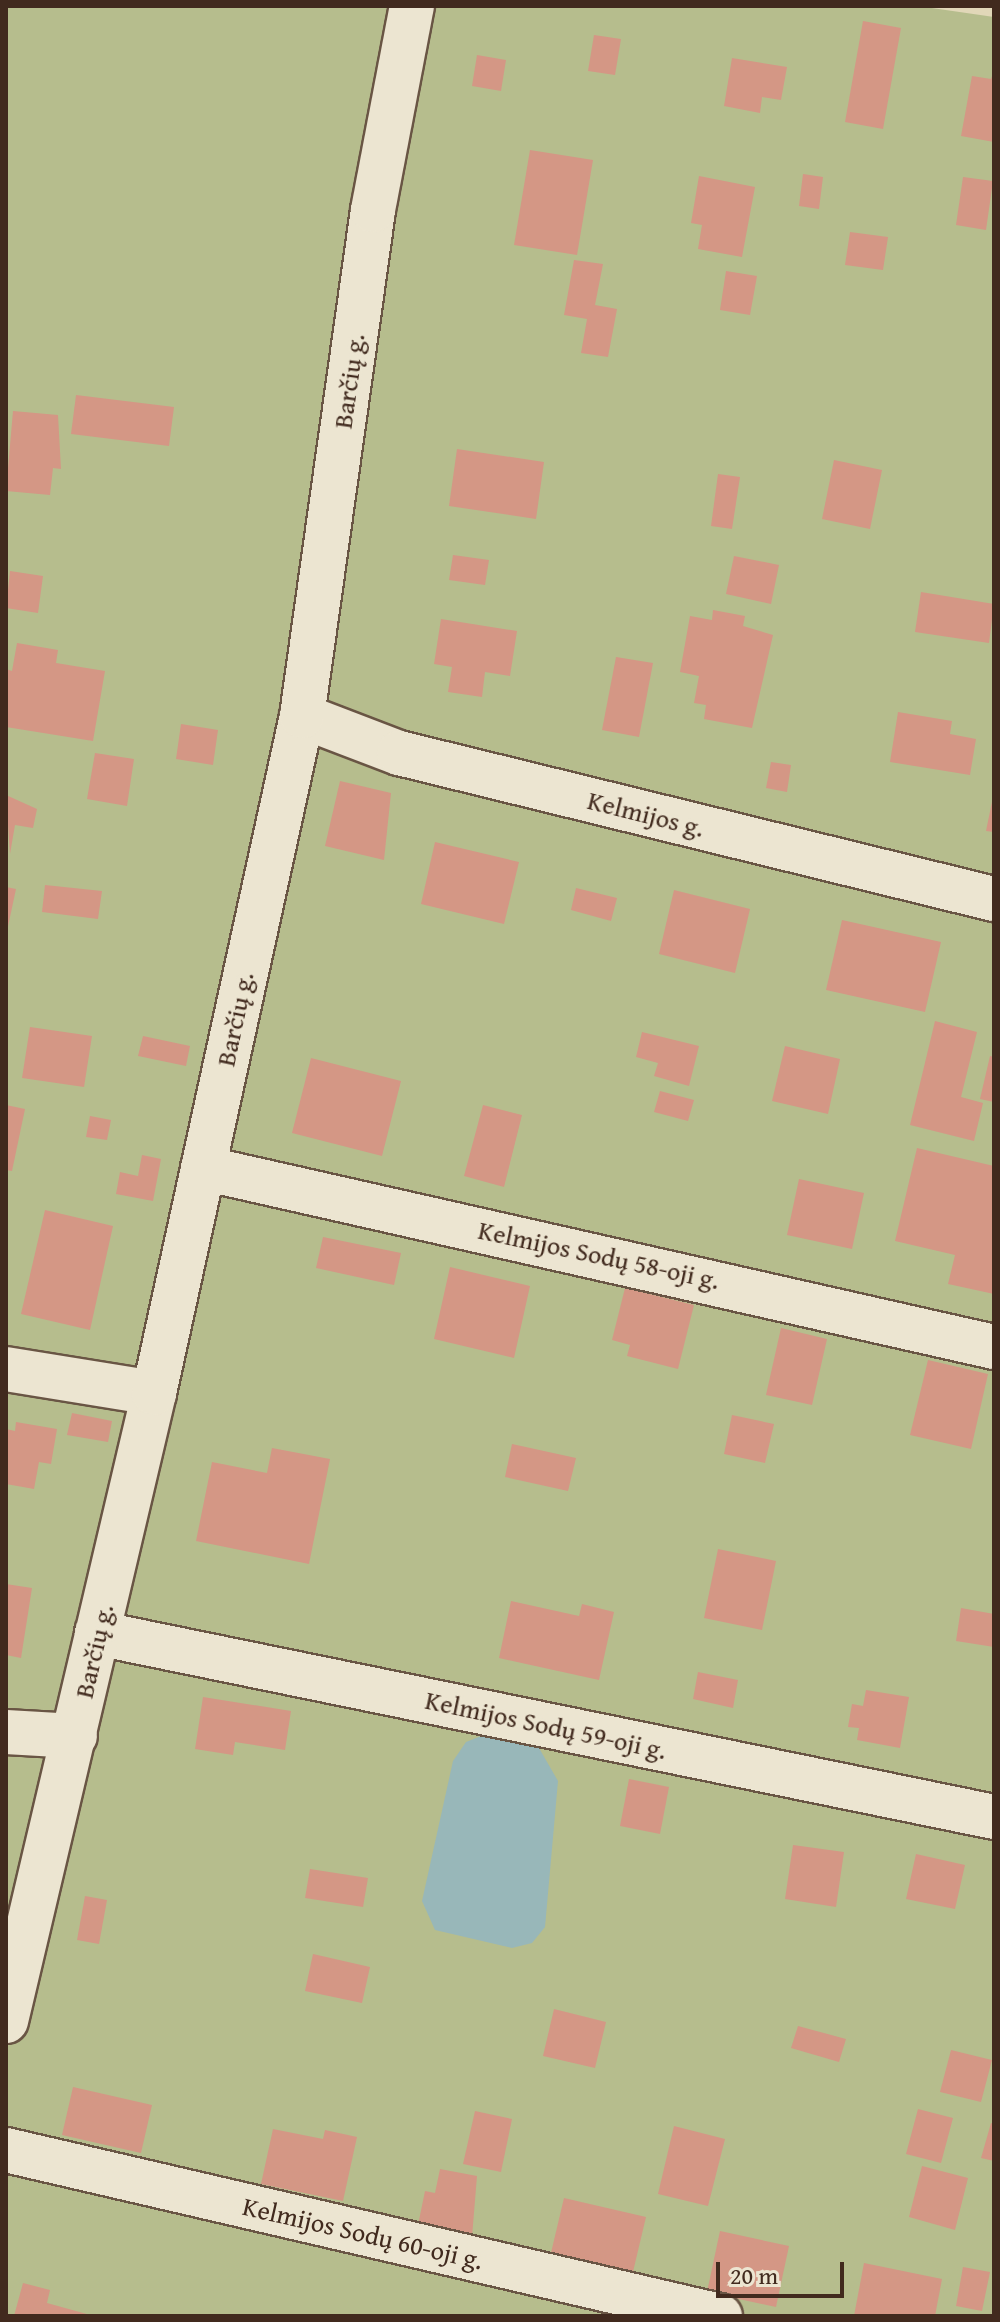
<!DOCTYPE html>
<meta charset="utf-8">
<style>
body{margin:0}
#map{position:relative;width:1000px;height:2322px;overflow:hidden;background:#e1d7b8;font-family:"Gentium Book Plus",serif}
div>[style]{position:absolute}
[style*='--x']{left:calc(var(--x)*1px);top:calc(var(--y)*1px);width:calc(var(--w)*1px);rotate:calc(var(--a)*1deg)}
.green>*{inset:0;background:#b6bd8d}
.water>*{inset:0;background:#98b7b9}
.building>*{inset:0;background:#d49785}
.roads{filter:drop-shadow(2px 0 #695544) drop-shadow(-2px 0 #695544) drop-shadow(0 2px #695544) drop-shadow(0 -2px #695544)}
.street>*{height:44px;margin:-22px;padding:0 22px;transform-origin:22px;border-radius:22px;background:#ece5d1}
span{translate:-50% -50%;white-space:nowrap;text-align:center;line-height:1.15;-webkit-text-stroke:6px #ece5d1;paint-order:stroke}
.street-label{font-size:26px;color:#412a1e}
.frame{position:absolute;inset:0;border:8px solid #412a1e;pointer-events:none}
.scale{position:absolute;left:716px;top:2262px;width:128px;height:36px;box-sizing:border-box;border:4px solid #412a1e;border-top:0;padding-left:10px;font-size:24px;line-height:28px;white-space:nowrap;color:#412a1e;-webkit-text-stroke:6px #ece5d1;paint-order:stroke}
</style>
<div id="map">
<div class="green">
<i style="clip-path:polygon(6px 6px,918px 6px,994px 17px,994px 2316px,6px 2316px)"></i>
</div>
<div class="water">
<i style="clip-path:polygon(481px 1736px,539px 1748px,558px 1781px,545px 1927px,532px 1943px,512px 1948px,435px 1930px,422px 1901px,453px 1761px,466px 1742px)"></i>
</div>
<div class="building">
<i style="clip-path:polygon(863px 21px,901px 28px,883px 129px,845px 122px)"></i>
<i style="clip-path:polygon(594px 35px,621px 39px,615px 75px,588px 71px)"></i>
<i style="clip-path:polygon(477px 55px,506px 60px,501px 91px,472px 86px)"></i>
<i style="clip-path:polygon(732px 58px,787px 67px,781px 100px,762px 97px,760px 113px,724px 106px)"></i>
<i style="clip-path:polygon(994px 70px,994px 142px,961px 136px,972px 76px,991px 79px)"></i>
<i style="clip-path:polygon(530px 150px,593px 160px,577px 255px,514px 245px)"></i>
<i style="clip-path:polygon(803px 174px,823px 177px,819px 209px,799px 206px)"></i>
<i style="clip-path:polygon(699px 176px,755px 187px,742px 257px,698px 249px,702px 225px,691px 223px)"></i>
<i style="clip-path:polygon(963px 177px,993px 181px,986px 230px,956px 225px)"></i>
<i style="clip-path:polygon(850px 232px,888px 237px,883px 270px,845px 265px)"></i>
<i style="clip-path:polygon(574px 260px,603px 264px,595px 305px,617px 309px,608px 357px,581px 353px,587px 319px,564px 315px)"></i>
<i style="clip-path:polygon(726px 271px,757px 276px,750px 315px,720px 310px)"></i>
<i style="clip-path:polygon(76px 395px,174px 407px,169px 446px,71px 434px)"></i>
<i style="clip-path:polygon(13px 411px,58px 415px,61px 469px,53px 468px,50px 495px,6px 491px)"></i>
<i style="clip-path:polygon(457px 449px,544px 462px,536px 519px,449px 506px)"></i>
<i style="clip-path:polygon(834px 460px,882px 470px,870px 529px,822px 519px)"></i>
<i style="clip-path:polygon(718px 474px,740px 477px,732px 529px,711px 526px)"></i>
<i style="clip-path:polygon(453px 555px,489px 560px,485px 585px,449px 580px)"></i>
<i style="clip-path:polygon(734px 556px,779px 565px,771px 604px,726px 594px)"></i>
<i style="clip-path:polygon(10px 571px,43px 576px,38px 613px,6px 608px)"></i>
<i style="clip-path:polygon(921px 592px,994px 604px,989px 643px,915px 632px)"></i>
<i style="clip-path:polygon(713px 610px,745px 616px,743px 626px,773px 635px,752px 728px,704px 719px,706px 705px,694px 703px,699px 676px,680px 672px,690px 616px,712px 620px)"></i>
<i style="clip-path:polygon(441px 619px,517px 631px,510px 676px,485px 672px,482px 697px,448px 692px,452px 667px,434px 664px)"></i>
<i style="clip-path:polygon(17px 643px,58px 650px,56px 663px,105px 671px,93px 741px,6px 727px,6px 669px,12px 671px)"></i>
<i style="clip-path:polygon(616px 657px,653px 663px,639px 737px,602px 730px)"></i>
<i style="clip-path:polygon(898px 712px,952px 721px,950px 734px,976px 739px,970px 775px,890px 762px)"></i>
<i style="clip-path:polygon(181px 724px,218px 730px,213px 765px,176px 759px)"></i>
<i style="clip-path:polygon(95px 753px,134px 759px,127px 806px,87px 799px)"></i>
<i style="clip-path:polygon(771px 762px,791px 765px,787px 792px,766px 788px)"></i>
<i style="clip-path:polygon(340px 781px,391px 793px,384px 860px,325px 846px)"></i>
<i style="clip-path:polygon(994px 792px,994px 832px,986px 831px)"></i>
<i style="clip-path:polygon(6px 795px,37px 809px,33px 828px,15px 825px,10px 854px)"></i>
<i style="clip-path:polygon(435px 842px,519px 862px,504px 924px,421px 904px)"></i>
<i style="clip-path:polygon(45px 885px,102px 891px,98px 919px,42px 912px)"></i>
<i style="clip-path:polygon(6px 887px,16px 889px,7px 931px,6px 931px)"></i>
<i style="clip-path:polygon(576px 888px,617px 898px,611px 921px,571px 910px)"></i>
<i style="clip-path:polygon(674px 890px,750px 909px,735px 973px,659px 954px)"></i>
<i style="clip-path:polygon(842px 920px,941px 942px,925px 1012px,826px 990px)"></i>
<i style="clip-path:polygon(935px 1021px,977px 1032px,961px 1097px,983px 1103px,974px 1141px,910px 1125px)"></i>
<i style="clip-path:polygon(30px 1027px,92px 1036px,84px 1087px,22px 1078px)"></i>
<i style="clip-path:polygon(642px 1032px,699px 1046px,689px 1086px,654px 1076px,658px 1063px,636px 1057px)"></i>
<i style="clip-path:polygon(143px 1036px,190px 1046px,186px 1066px,138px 1056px)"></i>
<i style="clip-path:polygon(785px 1046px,840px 1059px,828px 1114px,772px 1101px)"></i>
<i style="clip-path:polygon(990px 1056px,994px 1057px,994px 1102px,980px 1099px)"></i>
<i style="clip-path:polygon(311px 1058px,401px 1081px,382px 1156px,292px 1133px)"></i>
<i style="clip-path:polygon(660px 1091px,694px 1100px,688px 1121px,654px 1112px)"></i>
<i style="clip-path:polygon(6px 1105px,25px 1109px,12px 1171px,6px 1170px)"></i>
<i style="clip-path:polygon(483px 1105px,522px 1115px,504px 1187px,464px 1176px)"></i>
<i style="clip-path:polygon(90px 1116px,111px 1120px,107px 1140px,86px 1137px)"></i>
<i style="clip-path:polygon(917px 1148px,994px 1166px,994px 1294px,948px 1284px,955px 1255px,895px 1241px)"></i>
<i style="clip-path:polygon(142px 1155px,161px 1159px,153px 1201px,116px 1194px,120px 1172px,138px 1176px)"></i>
<i style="clip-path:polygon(799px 1179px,864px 1193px,852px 1249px,787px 1235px)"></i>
<i style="clip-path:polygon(45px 1210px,113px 1226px,90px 1330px,21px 1314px)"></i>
<i style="clip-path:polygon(323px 1237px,401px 1253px,394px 1285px,316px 1268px)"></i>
<i style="clip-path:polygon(450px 1267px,530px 1286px,514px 1358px,434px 1339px)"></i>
<i style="clip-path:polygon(625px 1288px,694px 1305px,678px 1369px,627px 1356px,630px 1345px,612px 1340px)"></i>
<i style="clip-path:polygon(781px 1328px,827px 1339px,812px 1405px,766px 1395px)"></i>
<i style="clip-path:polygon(928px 1360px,988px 1374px,971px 1449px,910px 1435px)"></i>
<i style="clip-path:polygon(72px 1413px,112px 1421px,108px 1442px,67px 1435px)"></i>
<i style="clip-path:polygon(732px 1415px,774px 1424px,765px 1463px,724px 1454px)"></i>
<i style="clip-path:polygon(16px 1422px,57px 1429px,51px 1464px,39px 1462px,34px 1489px,6px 1484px,6px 1429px,15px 1431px)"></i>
<i style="clip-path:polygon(512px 1444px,576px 1458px,568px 1491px,505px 1477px)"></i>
<i style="clip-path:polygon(272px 1448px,330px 1459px,309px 1564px,196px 1541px,212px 1462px,267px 1473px)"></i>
<i style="clip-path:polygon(718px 1549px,776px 1561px,762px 1630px,704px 1618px)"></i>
<i style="clip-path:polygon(6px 1584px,32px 1588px,21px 1658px,6px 1655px)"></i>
<i style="clip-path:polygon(511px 1601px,579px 1616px,582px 1604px,614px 1612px,599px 1680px,499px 1658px)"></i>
<i style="clip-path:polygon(961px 1608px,994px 1614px,994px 1647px,956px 1641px)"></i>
<i style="clip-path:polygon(698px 1672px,738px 1680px,733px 1708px,693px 1699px)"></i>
<i style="clip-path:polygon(866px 1690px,909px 1697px,900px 1748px,857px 1740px,859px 1728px,848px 1727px,852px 1704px,863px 1706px)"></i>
<i style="clip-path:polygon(203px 1697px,291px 1711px,285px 1750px,235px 1742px,233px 1755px,195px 1749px)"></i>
<i style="clip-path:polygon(629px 1779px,669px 1787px,660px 1834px,620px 1826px)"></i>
<i style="clip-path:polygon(793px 1845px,844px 1852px,836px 1907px,785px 1899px)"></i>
<i style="clip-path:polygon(916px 1854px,965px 1865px,955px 1909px,906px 1899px)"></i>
<i style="clip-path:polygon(310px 1869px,368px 1878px,363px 1907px,305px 1898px)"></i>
<i style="clip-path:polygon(85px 1896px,107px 1900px,99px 1944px,77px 1940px)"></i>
<i style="clip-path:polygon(313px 1954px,370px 1967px,362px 2003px,305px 1991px)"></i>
<i style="clip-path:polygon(554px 2009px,606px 2022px,595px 2068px,543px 2056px)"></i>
<i style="clip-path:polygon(798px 2026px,846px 2039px,839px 2062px,791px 2048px)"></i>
<i style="clip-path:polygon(951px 2050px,992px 2060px,981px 2102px,940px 2092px)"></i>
<i style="clip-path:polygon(73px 2087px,152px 2105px,141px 2153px,62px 2135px)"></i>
<i style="clip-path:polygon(918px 2109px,953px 2118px,941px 2163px,906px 2154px)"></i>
<i style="clip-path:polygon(475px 2111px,512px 2119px,501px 2172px,463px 2164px)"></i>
<i style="clip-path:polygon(991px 2123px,994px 2124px,994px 2161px,981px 2158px)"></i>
<i style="clip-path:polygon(674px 2126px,725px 2139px,708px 2206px,658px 2194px)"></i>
<i style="clip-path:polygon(273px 2129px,323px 2139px,325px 2130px,357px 2137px,343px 2201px,261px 2184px)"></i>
<i style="clip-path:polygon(922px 2166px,968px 2178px,955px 2230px,909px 2217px)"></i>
<i style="clip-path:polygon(440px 2169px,477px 2176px,472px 2237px,418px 2225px,425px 2191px,435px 2193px)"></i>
<i style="clip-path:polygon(564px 2198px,646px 2217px,632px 2276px,550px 2257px)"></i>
<i style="clip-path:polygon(720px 2231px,789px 2246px,776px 2307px,707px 2292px)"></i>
<i style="clip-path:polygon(864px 2263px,942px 2279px,935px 2316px,854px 2316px)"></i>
<i style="clip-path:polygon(963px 2267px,990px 2272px,982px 2311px,956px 2306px)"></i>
<i style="clip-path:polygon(23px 2283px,50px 2290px,47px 2303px,94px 2316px,14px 2316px)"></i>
</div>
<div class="roads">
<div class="street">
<i style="--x:302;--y:716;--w:104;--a:20.9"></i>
<i style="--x:399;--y:753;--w:613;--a:13.79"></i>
<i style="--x:203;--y:1168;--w:811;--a:12.75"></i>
<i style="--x:6;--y:1369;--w:150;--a:9.2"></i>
<i style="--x:97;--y:1633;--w:916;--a:11.59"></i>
<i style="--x:6;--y:1732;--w:69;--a:3.3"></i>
<i style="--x:6;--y:2021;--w:645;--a:-76.74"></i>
<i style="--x:154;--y:1393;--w:693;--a:-77.67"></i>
<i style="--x:302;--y:716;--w:511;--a:-82.01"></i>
<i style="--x:373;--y:210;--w:208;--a:-79.2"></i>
<i style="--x:6;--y:2150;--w:733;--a:13.09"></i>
</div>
</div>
<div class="street-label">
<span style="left:349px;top:381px;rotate:-82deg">Barčių g.</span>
<span style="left:646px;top:814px;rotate:14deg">Kelmijos g.</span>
<span style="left:235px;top:1019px;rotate:-78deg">Barčių g.</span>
<span style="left:599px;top:1255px;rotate:12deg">Kelmijos Sodų 58-oji g.</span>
<span style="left:94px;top:1651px;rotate:-77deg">Barčių g.</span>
<span style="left:546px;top:1725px;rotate:12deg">Kelmijos Sodų 59-oji g.</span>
<span style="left:363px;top:2233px;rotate:13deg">Kelmijos Sodų 60-oji g.</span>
</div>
<div class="frame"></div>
<div class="scale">20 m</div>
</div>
